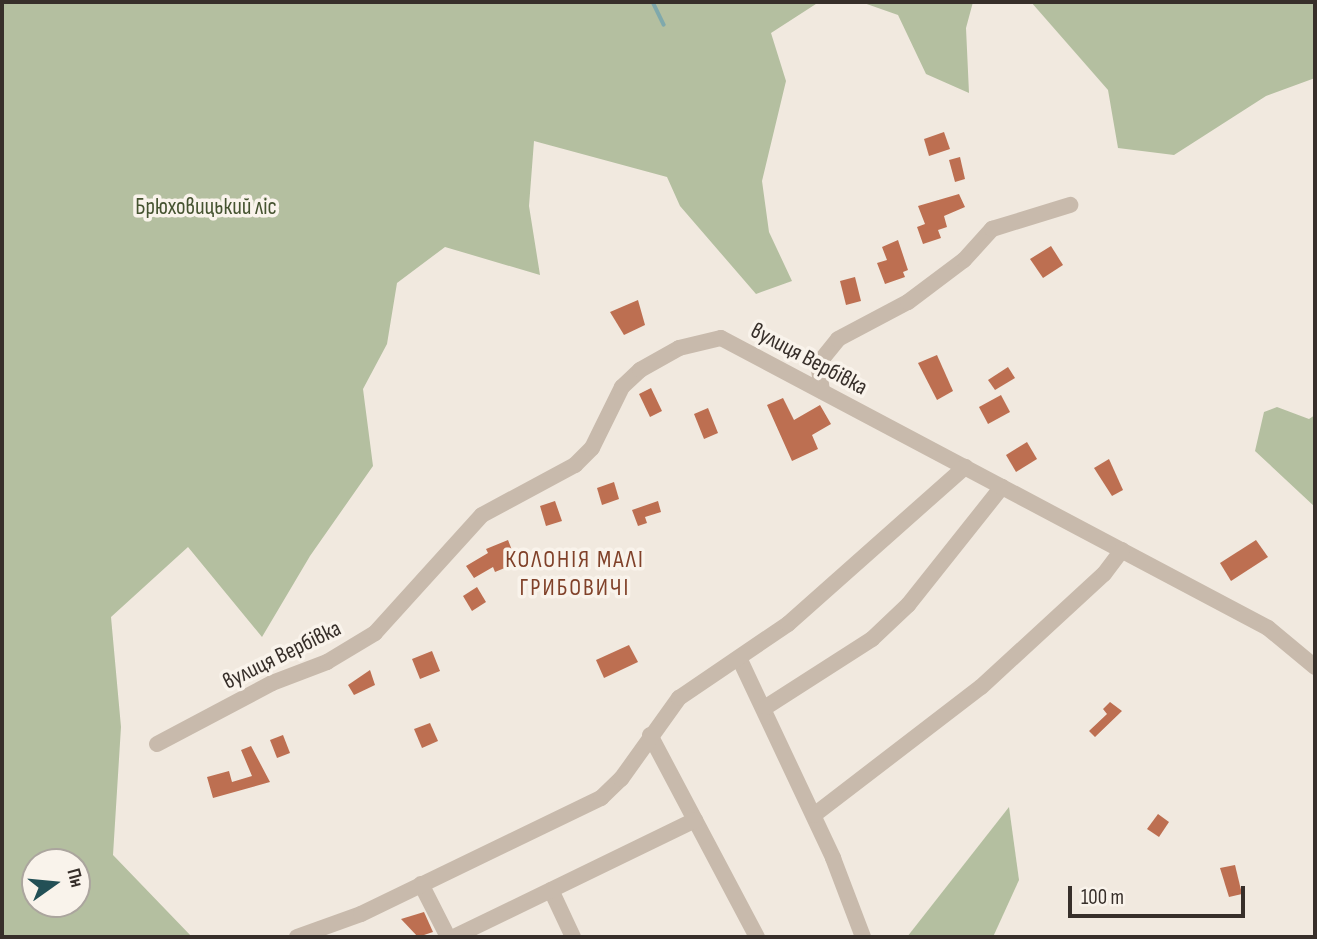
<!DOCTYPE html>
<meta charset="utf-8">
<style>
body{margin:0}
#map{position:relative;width:1317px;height:939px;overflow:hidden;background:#f1e9df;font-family:"Sofia Sans Condensed",sans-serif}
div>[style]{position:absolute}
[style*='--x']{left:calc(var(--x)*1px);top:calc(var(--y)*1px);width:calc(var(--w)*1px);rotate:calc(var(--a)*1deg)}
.green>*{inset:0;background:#b4bfa0}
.stream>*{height:3.5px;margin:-1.75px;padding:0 1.75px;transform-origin:1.75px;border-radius:1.75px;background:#80a9ac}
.building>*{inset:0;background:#bd6f51}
.minor>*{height:16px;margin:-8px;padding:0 8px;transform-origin:8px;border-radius:8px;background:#c8baac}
span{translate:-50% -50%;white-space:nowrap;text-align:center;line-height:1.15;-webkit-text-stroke:7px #f9f3eb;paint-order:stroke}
.park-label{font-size:23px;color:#455330}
.street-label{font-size:23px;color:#372f2a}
.neighbourhood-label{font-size:24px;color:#804129;letter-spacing:2px}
.frame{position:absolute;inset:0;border:4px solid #372f2a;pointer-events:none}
.north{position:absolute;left:21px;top:848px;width:70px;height:70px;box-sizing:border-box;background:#f9f3eb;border:2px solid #aba59e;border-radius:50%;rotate:75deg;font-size:19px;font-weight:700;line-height:28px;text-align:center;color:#372f2a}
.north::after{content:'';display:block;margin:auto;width:24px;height:32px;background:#235056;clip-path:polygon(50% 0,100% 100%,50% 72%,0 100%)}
.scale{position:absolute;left:1068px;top:886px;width:177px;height:32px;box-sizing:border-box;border:4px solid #372f2a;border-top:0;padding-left:9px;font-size:21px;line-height:24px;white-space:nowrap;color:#372f2a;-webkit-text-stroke:5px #f9f3eb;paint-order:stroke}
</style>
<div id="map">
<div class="green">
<i style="clip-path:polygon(evenodd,2px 2px,819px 2px,771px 33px,786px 81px,762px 181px,769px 232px,792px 281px,756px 294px,680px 206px,667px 177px,534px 141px,529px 206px,540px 275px,445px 247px,397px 283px,387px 344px,363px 389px,373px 466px,310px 556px,262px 637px,188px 547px,111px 617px,121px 727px,113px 855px,192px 937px,2px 937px,2px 2px,77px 862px,77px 904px,35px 904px,35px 862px,77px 862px)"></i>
<i style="clip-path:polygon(861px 2px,973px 2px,966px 28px,969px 93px,926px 74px,898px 15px)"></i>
<i style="clip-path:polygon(1031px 2px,1315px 2px,1315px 78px,1266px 96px,1174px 155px,1118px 148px,1108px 90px)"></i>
<i style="clip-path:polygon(1277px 407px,1309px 419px,1315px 415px,1315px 507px,1255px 451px,1264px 412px)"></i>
<i style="clip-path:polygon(1009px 807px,1019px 880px,993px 937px,907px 937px)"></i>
</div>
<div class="stream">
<i style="--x:653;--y:2;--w:25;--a:64"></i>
</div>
<div class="building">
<i style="clip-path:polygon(944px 132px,950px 149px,929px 156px,924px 139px)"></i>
<i style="clip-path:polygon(960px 157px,965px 179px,955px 182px,949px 160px)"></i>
<i style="clip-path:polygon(959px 194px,965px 207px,944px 216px,947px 227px,938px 230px,941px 238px,923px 244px,917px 227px,925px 224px,918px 206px)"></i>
<i style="clip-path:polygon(898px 240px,908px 270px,903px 272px,905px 277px,885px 284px,877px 263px,887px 260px,882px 247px)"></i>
<i style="clip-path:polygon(1051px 246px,1063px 265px,1043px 278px,1030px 259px)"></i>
<i style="clip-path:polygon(855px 277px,861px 301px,846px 305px,840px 281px)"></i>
<i style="clip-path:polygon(638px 300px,645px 325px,624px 335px,610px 312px)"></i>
<i style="clip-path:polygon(937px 355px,953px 391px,937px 400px,918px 363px)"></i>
<i style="clip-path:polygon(1008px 367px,1015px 378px,995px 390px,988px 380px)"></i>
<i style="clip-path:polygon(651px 388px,662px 411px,650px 417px,639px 394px)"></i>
<i style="clip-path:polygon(1001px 395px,1010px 412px,988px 424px,979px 407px)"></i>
<i style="clip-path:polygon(783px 398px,794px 420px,820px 405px,831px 424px,812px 435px,818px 449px,792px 461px,767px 405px)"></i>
<i style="clip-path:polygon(708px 408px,718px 433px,704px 439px,694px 414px)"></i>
<i style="clip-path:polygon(1027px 442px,1037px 459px,1016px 472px,1006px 455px)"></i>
<i style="clip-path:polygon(1109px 459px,1123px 490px,1112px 496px,1094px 468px)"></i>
<i style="clip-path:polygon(614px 482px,619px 499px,602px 505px,597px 488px)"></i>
<i style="clip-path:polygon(555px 501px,562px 521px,546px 526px,540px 506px)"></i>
<i style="clip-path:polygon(658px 501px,661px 512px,645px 517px,647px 523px,638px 526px,632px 510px)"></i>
<i style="clip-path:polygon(508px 540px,517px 563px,495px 572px,493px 567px,474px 578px,466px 566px,488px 553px,486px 549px)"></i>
<i style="clip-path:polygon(1256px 540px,1268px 557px,1231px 581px,1220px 563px)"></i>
<i style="clip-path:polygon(477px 587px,486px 602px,472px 611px,463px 596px)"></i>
<i style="clip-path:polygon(629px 645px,638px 662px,604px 678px,596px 660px)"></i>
<i style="clip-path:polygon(432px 651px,440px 671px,420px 679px,412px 659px)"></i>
<i style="clip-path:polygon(370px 670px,375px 685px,354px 695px,348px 685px)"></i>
<i style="clip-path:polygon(1110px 702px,1122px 711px,1095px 737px,1089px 731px,1107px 714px,1103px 709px)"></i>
<i style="clip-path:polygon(430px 723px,438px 741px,422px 748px,414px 729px)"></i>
<i style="clip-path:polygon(283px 735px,290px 753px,277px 758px,270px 740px)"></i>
<i style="clip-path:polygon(251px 746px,270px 782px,213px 798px,207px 777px,229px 771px,232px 782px,252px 776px,241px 750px)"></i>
<i style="clip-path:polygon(1158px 814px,1169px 822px,1159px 837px,1147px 829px)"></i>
<i style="clip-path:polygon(1235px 865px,1242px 894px,1229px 897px,1220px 868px)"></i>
<i style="clip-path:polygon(424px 912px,433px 932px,418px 937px,401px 919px)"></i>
</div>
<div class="minor">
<i style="--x:822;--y:391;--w:27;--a:-98"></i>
<i style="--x:818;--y:364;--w:32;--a:-51"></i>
<i style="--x:838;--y:339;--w:79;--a:-27.9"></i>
<i style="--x:908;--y:302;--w:70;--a:-36.9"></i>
<i style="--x:964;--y:260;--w:42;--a:-47.9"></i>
<i style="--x:992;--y:229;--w:82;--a:-17.1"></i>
<i style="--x:740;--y:660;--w:219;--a:64.8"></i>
<i style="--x:833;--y:858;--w:85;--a:69.2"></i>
<i style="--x:766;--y:707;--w:126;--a:-32.7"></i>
<i style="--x:872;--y:639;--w:50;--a:-43.4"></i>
<i style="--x:908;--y:605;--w:151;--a:-51.5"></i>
<i style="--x:650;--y:735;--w:229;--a:62.1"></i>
<i style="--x:157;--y:744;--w:130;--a:-27.9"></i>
<i style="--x:272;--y:683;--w:59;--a:-20.9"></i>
<i style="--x:327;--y:662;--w:56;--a:-31.1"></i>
<i style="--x:375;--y:633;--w:159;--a:-47.8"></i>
<i style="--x:482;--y:515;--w:106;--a:-28.3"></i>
<i style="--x:575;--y:465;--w:24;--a:-45"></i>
<i style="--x:592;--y:448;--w:68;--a:-63.8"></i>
<i style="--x:622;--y:387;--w:25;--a:-43"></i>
<i style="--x:640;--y:370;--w:45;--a:-29.4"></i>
<i style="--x:679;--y:348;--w:43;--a:-13.4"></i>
<i style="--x:721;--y:338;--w:619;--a:27.93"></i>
<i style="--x:1268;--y:628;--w:61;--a:39.7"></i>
<i style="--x:814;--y:815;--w:210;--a:-37.5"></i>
<i style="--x:981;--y:687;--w:167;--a:-42.6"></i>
<i style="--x:1104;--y:574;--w:30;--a:-53"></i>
<i style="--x:421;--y:884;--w:59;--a:63"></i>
<i style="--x:551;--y:890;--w:52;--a:64.9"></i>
<i style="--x:297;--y:937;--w:68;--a:-19.8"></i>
<i style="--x:361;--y:914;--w:267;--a:-25.8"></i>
<i style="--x:601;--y:798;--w:28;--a:-44"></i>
<i style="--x:621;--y:779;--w:100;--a:-54.4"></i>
<i style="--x:679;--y:698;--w:132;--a:-34.2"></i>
<i style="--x:788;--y:624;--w:237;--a:-41.6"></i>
<i style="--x:454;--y:937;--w:268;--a:-25.9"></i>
</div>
<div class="park-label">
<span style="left:206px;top:207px">Брюховицький ліс</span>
</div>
<div class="street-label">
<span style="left:809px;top:359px;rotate:28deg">вулиця Вербівка</span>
<span style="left:282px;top:655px;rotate:-26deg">вулиця Вербівка</span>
</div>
<div class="neighbourhood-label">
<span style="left:575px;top:574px">КОЛОНІЯ МАЛІ<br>ГРИБОВИЧІ</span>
</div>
<div class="frame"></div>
<div class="north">Пн</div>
<div class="scale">100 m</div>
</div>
